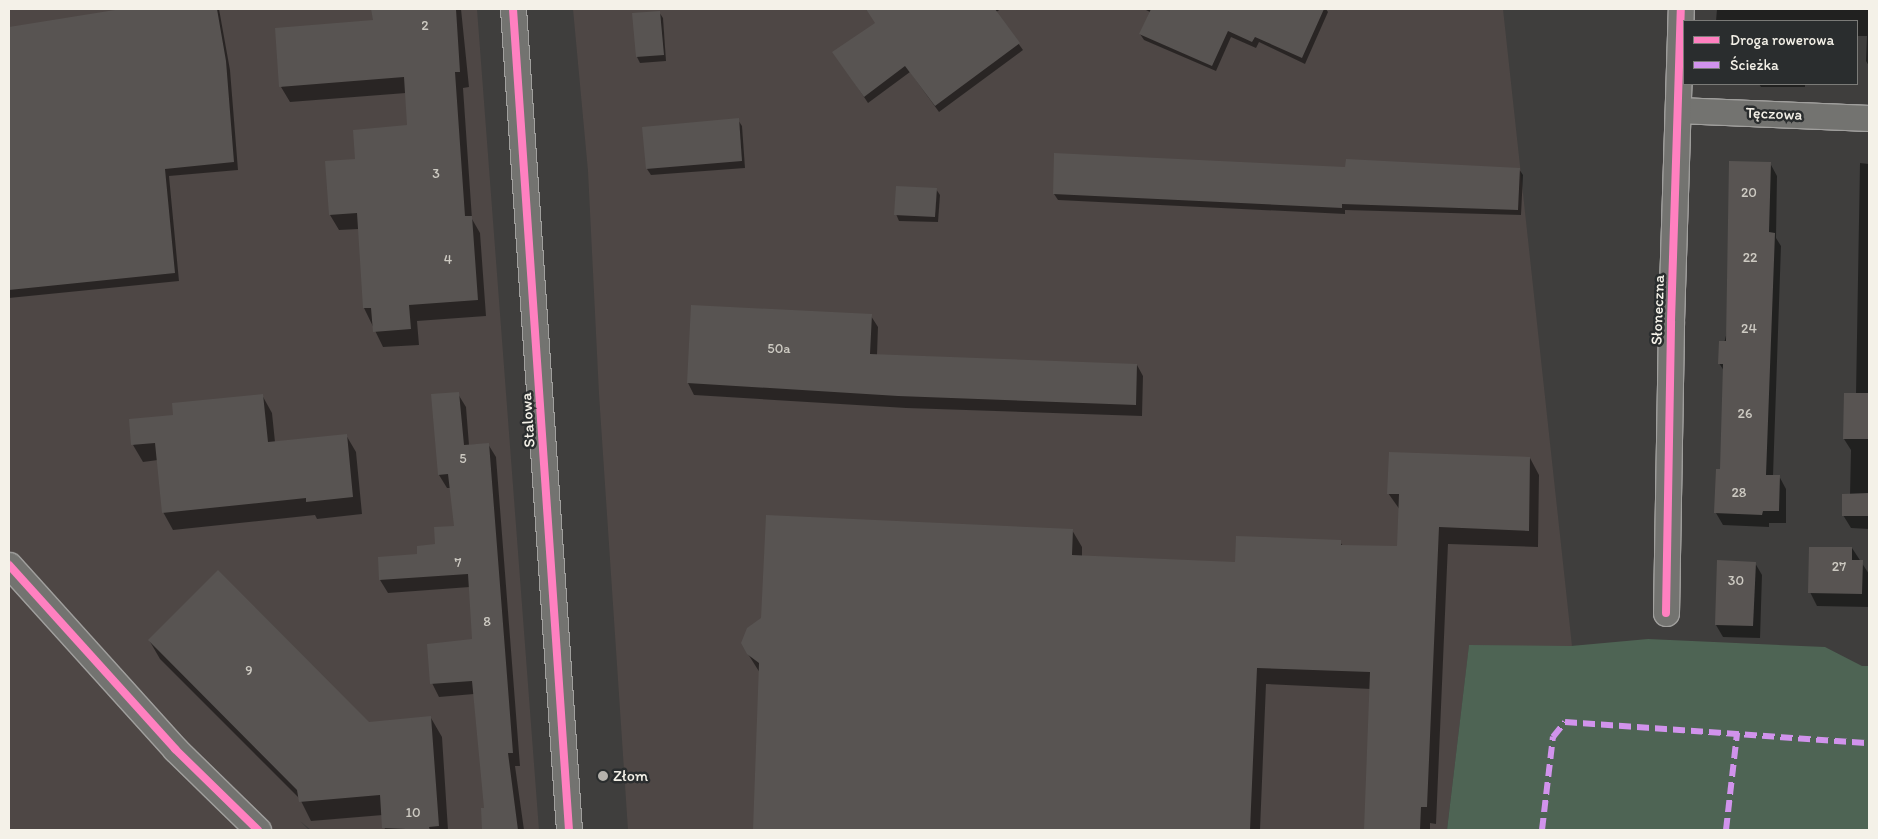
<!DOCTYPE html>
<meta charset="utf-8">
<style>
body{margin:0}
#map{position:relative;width:1878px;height:839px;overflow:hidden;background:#3f3e3d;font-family:Itim,sans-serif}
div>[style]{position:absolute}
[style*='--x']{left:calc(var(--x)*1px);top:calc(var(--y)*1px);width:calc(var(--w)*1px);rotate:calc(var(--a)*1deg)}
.built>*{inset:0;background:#4e4745}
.green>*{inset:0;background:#4e6454}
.shadow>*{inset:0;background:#0007}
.building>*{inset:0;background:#585452}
.roads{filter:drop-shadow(1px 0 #a09f9d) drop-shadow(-1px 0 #a09f9d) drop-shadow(0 1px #a09f9d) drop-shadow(0 -1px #a09f9d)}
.minor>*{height:25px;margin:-12.5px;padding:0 12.5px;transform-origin:12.5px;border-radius:12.5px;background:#737370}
.quiet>*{height:6px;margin-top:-3px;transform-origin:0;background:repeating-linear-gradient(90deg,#d193ec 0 12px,transparent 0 18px)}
.cycleway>*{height:8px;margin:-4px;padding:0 4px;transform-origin:4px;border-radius:4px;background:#ff80c0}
.dots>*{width:14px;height:14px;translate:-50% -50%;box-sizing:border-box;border:2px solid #2a2d2e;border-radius:50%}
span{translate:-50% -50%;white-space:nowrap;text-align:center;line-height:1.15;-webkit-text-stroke:5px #2a2d2e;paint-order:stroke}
.number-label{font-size:14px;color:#cdcac2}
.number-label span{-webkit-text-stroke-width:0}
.street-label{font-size:16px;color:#f4f1e8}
.poi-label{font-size:16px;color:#f4f1e8}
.left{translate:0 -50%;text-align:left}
.frame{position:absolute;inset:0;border:10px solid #f4f1e8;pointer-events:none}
.legend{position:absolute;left:1683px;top:20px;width:175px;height:65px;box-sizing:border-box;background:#2a2d2e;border:1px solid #7b7b78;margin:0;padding:6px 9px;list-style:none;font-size:15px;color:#f4f1e8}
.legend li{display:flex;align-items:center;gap:10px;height:25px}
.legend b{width:25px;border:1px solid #7b7b78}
</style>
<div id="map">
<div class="built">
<i style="clip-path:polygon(9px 9px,477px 9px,539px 830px,311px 830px,300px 821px,309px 830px,9px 830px)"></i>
<i style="clip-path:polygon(573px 9px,1503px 9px,1572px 646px,1469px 646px,1447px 830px,628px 830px,599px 394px,588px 171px)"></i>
</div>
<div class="green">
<i style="clip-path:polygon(1648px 639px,1825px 647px,1862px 666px,1869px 666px,1869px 830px,1447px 830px,1469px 645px,1571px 646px)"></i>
</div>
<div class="shadow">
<i style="clip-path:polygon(129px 9px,219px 9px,230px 70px,238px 170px,169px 176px,179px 281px,9px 298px,9px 29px)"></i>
<i style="clip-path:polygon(461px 9px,469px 87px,463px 88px,472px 219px,480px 233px,486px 316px,417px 321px,419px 345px,383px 347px,364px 308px,359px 229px,339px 230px,330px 215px,356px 160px,408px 126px,406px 93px,290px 102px,281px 87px,375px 21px,373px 10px)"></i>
<i style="clip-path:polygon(869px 9px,1001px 9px,996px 12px,1023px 50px,939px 112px,910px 72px,868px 103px,838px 58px,876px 23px)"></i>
<i style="clip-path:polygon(1144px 9px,1326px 9px,1328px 12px,1305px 64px,1259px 42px,1256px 48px,1231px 37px,1216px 71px,1144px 40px,1140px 34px,1150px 12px)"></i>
<i style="clip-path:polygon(1717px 9px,1869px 9px,1869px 66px,1866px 61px,1867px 36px,1857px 36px,1857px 21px,1716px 21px)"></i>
<i style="clip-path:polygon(659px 12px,663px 18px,666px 61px,640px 63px,637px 57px)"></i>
<i style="clip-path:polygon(1759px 84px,1805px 84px,1805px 87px,1761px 87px)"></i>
<i style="clip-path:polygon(738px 120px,742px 126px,745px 168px,651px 175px,647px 169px,644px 128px)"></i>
<i style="clip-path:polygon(1055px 155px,1346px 168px,1519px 169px,1523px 175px,1521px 215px,1345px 210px,1345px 214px,1058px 200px,1054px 194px)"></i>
<i style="clip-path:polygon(1770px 163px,1777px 176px,1776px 238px,1781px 246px,1773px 476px,1779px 476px,1786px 489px,1786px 523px,1769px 523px,1769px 527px,1723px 525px,1716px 513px,1722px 470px,1724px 371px,1719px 363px)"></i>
<i style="clip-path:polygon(1860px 163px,1869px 164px,1869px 529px,1851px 528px,1843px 515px,1850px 495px,1851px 450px,1844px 439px,1856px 394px)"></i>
<i style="clip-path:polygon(936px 189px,940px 195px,938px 222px,899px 221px,896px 214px)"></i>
<i style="clip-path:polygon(871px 316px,878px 327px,877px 355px,1137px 365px,1143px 376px,1142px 416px,906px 408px,694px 395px,688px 383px)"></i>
<i style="clip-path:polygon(458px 394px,466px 407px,469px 445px,488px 444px,496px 457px,520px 766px,515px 766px,524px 830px,484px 830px,482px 809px,485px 809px,474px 694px,439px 697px,432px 683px,474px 640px,470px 587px,388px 593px,380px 580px,436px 546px,455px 527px,451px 488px,447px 488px,439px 475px)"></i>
<i style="clip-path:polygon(262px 395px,272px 413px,275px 442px,346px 435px,356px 452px,362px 514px,317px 519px,315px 515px,173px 530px,163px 512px,158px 460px,143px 462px,133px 445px,174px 416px)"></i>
<i style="clip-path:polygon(1530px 458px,1539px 475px,1538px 547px,1448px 544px,1436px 824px,1430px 823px,1430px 830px,1365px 830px,1371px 689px,1266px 684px,1260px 830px,754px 830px,760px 673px,748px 654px,1072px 530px,1082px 547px,1082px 557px,1236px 563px,1340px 542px,1343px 546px,1398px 548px,1400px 510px,1388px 493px)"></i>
<i style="clip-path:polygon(1852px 548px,1869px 574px,1869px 607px,1817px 606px,1810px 592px)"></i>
<i style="clip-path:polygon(1755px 563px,1762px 575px,1760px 638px,1723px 637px,1716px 625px)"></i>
<i style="clip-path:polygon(149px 640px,369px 723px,431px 718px,442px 737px,448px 830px,385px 830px,383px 815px,311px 821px,300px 799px,160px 659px)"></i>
</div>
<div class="building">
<i style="clip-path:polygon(121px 9px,217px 9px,226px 61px,234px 162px,165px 169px,175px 273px,9px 290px,9px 27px)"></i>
<i style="clip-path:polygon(371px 9px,456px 9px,460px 72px,455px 72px,465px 216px,472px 216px,478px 300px,409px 305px,411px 329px,373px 332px,371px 308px,363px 308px,357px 213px,329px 215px,325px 161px,355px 159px,353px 130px,407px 125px,404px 77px,279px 87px,275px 28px,373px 20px)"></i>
<i style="clip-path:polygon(866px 9px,995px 9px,1020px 43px,935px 106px,905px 66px,864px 97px,832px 52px,875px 23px)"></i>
<i style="clip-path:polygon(1151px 9px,1324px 9px,1302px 58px,1255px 37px,1252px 42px,1228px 31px,1212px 66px,1139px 34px)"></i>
<i style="clip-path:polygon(660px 11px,664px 55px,636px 57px,632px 13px)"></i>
<i style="clip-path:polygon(739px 118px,742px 161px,646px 169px,642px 127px)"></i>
<i style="clip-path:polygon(1054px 153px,1345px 167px,1346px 159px,1520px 168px,1518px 210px,1342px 204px,1342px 208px,1053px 194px)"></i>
<i style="clip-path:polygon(1729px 161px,1771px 162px,1769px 232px,1775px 233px,1766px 475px,1780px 475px,1779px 511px,1763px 511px,1762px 515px,1714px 513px,1716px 469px,1720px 469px,1723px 364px,1718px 364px,1719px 341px,1726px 341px)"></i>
<i style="clip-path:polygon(896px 186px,937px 188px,935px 217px,894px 215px)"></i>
<i style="clip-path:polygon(691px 305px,872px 314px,870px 354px,1137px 364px,1136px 405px,898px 396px,687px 383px)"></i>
<i style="clip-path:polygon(459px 392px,464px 445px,489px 443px,513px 753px,508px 753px,518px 830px,482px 830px,481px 808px,484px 808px,472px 681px,430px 684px,427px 644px,472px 639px,468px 574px,379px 580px,378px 557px,417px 554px,417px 546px,435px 544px,434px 527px,454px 526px,448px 474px,438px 475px,431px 394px)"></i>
<i style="clip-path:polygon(1844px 393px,1869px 393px,1869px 439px,1843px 439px)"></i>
<i style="clip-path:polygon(263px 394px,268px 442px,347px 434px,353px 497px,306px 502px,306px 498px,162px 513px,155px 443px,131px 445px,129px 419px,173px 415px,172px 403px)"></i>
<i style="clip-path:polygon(1389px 452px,1530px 457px,1529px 531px,1439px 527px,1427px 807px,1421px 807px,1420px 830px,1364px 830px,1370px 672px,1257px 668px,1250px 830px,753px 830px,759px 663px,747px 654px,741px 643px,747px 628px,761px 618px,766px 515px,1073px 529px,1072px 555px,1235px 562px,1236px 536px,1341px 540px,1341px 545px,1397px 546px,1399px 494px,1387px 494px)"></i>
<i style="clip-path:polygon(1869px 493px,1869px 516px,1842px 516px,1842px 494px)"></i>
<i style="clip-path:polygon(1809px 547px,1852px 547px,1852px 560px,1863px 560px,1862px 594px,1808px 593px)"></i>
<i style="clip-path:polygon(1717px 560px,1756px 562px,1753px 626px,1715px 625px)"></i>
<i style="clip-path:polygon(218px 570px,369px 722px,431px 716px,439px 826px,429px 827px,430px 830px,382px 828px,380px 795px,299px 802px,297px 790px,148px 640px)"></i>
</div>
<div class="roads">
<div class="minor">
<i style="--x:513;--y:9;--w:823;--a:86.1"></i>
<i style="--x:1678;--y:110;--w:191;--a:2.4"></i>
<i style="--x:9;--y:565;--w:248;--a:47.9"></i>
<i style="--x:175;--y:749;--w:116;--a:44.3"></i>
<i style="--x:1666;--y:613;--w:292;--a:-89"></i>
<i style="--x:1671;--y:321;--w:312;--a:-88.2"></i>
</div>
</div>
<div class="quiet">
<i style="--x:1542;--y:830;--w:94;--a:-83.3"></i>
<i style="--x:1553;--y:737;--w:19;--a:-51"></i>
<i style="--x:1565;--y:722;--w:305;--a:4"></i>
<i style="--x:1726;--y:830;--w:98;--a:-83.5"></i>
</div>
<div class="cycleway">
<i style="--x:513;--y:9;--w:823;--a:86.1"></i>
<i style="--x:9;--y:565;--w:248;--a:47.9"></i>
<i style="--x:175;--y:749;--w:116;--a:44.3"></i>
<i style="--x:1666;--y:613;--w:292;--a:-89"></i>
<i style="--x:1671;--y:321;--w:312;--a:-88.2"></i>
</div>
<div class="dots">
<i style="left:603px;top:776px;background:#b5b2ac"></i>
</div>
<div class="number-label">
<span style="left:425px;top:26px">2</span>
<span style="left:436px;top:174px">3</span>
<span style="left:1749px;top:193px">20</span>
<span style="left:1750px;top:258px">22</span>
<span style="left:448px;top:260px">4</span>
<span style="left:1749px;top:329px">24</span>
<span style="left:779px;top:349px">50a</span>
<span style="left:1745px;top:414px">26</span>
<span style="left:463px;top:459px">5</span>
<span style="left:1739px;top:493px">28</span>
<span style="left:458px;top:563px">7</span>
<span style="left:1839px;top:567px">27</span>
<span style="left:1736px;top:581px">30</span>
<span style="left:487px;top:622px">8</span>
<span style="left:249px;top:671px">9</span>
<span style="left:413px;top:813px">10</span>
</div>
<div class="street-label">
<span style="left:1774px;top:114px;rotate:2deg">Tęczowa</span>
<span style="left:1658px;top:310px;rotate:-88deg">Słoneczna</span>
<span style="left:528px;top:420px;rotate:-94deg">Stalowa</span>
</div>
<div class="poi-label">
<span class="left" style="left:613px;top:776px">Złom</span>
</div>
<div class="frame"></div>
<ul class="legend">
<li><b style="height:6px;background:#ff80c0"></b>Droga rowerowa</li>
<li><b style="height:6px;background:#d193ec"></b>Ścieżka</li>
</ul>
</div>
